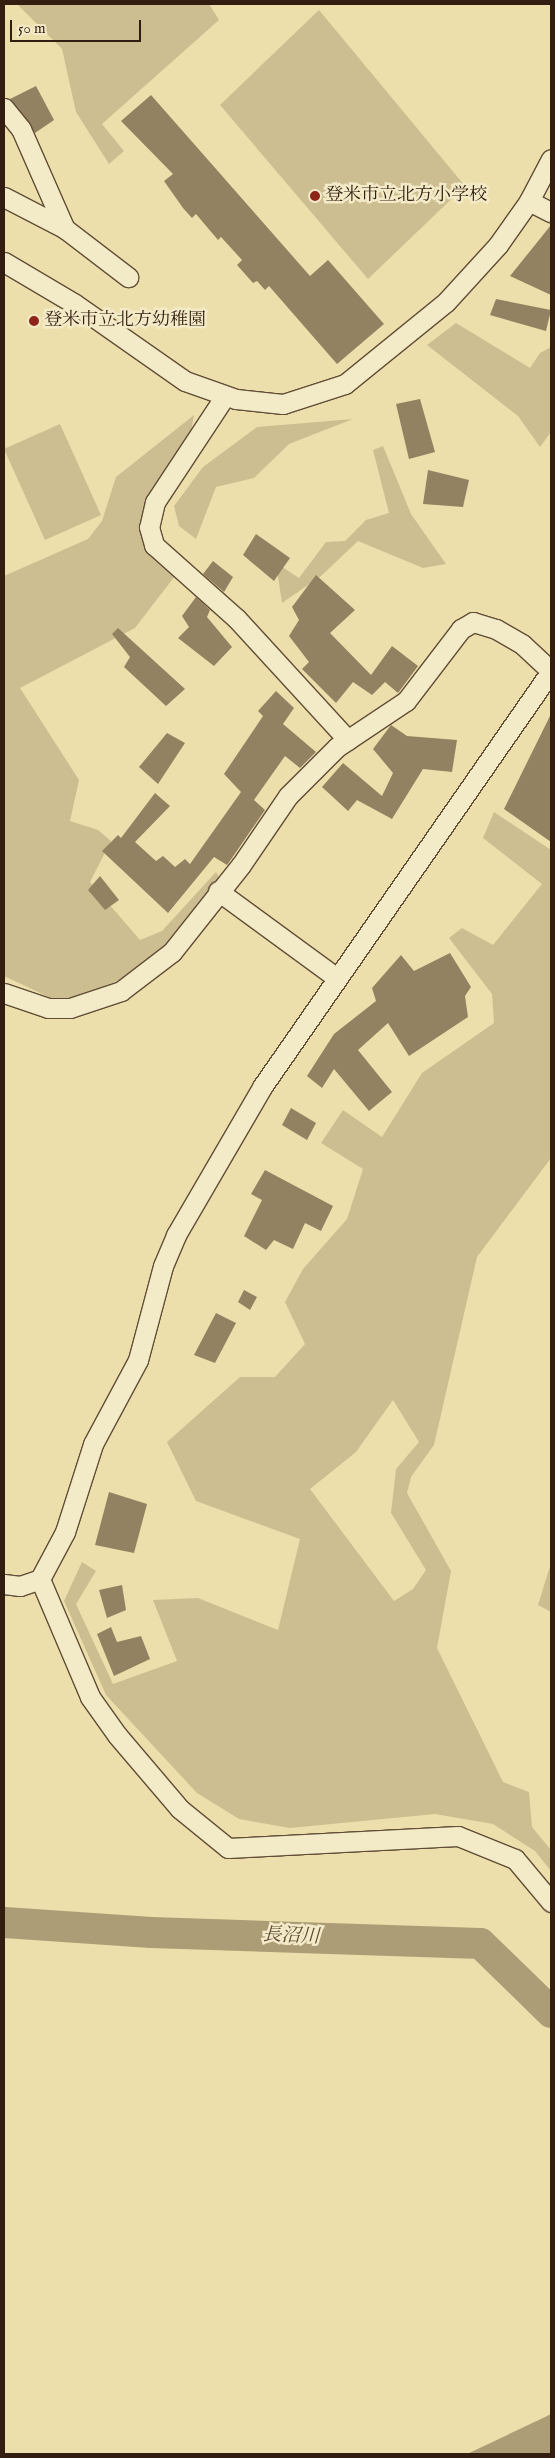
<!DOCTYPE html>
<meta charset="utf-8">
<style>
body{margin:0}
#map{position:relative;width:555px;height:2458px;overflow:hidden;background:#eddfab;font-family:"IM FELL English","Noto Serif JP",serif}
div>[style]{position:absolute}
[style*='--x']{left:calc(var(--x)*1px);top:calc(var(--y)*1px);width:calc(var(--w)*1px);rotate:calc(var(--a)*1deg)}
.green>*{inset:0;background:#cdbe91}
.water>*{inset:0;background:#ad9d76}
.river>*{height:31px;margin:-15.5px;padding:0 15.5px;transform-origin:15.5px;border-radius:15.5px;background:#ad9d76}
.building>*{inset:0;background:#938261}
.roads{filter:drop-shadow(1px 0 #614e37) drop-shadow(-1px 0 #614e37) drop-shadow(0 1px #614e37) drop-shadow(0 -1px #614e37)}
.minor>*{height:19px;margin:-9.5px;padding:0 9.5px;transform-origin:9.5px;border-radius:9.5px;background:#f3eac8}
.dots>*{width:14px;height:14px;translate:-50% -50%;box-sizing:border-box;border:2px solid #f3eac8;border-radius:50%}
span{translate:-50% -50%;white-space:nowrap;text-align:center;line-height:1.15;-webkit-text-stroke:5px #f3eac8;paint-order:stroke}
.poi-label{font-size:18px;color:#321d10}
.left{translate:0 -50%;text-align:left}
.water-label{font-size:19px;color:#5d4a34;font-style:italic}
.frame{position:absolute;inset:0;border:5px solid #321d10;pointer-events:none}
.scale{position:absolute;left:10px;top:20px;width:131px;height:22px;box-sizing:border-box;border:2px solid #321d10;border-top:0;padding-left:6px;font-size:15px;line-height:18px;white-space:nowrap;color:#321d10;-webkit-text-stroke:4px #f3eac8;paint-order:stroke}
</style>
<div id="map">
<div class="green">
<i style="clip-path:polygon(17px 4px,209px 4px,219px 20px,102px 124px,124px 151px,109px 164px,76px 112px,62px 49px)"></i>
<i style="clip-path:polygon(319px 10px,465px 186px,368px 279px,220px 105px)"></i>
<i style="clip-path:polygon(456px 323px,530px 368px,540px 353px,551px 347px,551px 432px,540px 447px,518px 416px,427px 345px)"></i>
<i style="clip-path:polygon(194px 415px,189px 443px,155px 488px,157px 536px,185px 563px,135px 628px,20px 688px,79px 780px,70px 821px,98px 830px,111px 841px,90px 882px,140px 940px,162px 931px,216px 872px,227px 892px,210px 913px,125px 977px,90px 994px,55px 1000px,4px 976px,4px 576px,88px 539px,102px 521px,116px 477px)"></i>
<i style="clip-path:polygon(353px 419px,289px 444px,254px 478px,216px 487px,196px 539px,179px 526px,174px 506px,203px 467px,257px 427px)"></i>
<i style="clip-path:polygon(60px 424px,101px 515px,45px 540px,4px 449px)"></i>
<i style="clip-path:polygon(383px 446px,411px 514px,446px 564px,423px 568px,358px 541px,321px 576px,282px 603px,276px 563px,299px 578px,326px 542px,345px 541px,366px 520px,389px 513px,373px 450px)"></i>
<i style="clip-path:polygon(evenodd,494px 812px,551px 850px,551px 1158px,477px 1257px,434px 1445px,411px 1477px,407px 1493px,451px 1571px,437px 1648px,503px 1782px,529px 1792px,532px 1827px,551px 1850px,551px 1871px,535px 1851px,493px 1824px,435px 1814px,290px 1828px,239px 1819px,197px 1793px,106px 1695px,64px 1601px,82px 1562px,96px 1571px,76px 1604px,113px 1684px,177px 1661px,153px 1600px,198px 1598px,278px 1630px,300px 1539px,196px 1501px,167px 1442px,240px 1377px,275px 1377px,305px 1344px,285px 1302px,303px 1269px,347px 1219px,363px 1169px,321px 1143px,343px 1110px,382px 1137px,422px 1073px,494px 1023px,492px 994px,449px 938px,462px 928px,493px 945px,542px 884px,483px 838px,494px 812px,393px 1400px,419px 1442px,396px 1469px,391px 1513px,426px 1570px,413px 1589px,394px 1601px,310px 1489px,356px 1452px,393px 1400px)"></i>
<i style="clip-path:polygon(551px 1563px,551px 1612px,538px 1605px)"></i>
</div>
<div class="water">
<i style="clip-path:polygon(551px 2414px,551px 2454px,467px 2454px,543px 2418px)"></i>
</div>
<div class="river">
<i style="--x:4;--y:1922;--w:147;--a:3.9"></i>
<i style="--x:151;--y:1932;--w:329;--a:1.9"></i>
<i style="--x:480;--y:1943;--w:99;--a:44.2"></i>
</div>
<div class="building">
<i style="clip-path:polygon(36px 86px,54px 120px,35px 133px,10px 99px)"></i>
<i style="clip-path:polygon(151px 95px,310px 276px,328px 260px,384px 324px,337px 364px,269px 286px,265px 290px,257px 281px,253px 283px,237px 265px,242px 260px,221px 237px,218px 240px,196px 214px,192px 218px,183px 208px,164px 181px,173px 174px,121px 121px)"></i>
<i style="clip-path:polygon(551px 225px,551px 295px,510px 276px)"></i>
<i style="clip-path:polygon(496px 299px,551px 310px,546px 331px,490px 315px)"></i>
<i style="clip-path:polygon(420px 399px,435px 452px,409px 459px,396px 404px)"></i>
<i style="clip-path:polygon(428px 470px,469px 480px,463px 507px,423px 504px)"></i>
<i style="clip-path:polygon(256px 534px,290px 558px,274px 581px,243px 555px)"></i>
<i style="clip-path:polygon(213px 561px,233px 577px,224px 592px,203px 574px)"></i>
<i style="clip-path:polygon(316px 575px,355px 610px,330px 633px,371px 675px,392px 646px,418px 666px,398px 693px,385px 682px,372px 695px,353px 682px,336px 703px,302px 669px,309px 662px,289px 636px,299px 620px,292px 607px)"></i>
<i style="clip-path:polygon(196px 597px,210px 610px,207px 617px,232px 647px,214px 666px,178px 638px,189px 627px,182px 616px)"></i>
<i style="clip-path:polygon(118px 628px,185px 689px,166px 706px,124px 667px,130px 657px,112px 634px)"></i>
<i style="clip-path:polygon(276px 691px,294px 708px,283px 724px,316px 752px,300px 768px,285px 756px,254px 800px,265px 810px,232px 858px,227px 865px,214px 857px,168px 913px,102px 851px,118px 835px,121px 838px,155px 793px,170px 806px,135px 842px,156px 861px,163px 856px,175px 867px,185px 859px,190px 864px,241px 792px,224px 774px,263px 716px,258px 711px)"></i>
<i style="clip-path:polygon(551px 714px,551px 842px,504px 809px)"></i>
<i style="clip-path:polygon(391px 725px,407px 736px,457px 740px,452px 772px,423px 769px,392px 819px,357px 800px,348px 811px,322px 787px,343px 763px,382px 796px,393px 773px,373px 749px)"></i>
<i style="clip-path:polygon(167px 733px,185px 743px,158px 784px,139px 767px)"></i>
<i style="clip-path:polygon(100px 876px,119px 900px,105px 910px,88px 890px)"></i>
<i style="clip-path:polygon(450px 953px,471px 987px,465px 996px,468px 1017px,409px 1056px,388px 1023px,358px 1050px,392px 1092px,369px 1111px,334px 1069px,322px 1088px,307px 1076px,334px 1034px,376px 1001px,372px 988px,401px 955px,414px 971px)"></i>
<i style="clip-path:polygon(291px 1108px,316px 1123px,307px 1140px,282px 1125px)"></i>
<i style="clip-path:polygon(265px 1170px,333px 1206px,321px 1231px,305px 1223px,293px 1249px,274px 1240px,266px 1250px,244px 1236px,262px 1200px,251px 1194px)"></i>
<i style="clip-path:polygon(244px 1290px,257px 1297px,250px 1310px,238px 1302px)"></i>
<i style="clip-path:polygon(216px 1313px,236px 1323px,215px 1363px,194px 1355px)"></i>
<i style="clip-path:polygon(109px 1492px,147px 1504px,134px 1553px,95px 1545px)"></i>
<i style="clip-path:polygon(122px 1585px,126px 1610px,107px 1618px,99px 1590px)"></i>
<i style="clip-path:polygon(111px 1627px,117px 1642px,141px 1636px,150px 1659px,114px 1676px,97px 1634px)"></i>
</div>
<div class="roads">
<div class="minor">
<i style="--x:4;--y:108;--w:27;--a:51"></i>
<i style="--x:21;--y:129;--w:109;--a:66.3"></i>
<i style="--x:4;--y:197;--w:68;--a:27.3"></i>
<i style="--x:64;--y:228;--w:81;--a:37.4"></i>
<i style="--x:529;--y:201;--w:25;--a:27"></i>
<i style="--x:4;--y:262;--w:82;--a:30.6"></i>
<i style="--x:75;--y:304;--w:134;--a:35"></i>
<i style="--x:185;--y:381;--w:54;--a:19.4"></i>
<i style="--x:236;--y:399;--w:47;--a:6.1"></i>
<i style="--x:283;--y:404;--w:65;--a:-17.9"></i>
<i style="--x:345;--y:384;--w:130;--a:-39.1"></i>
<i style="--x:446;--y:302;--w:77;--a:-47.6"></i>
<i style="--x:498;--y:245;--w:54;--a:-54.8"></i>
<i style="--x:529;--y:201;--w:47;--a:-62.4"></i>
<i style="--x:225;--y:396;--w:127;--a:123.4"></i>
<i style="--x:155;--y:502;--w:26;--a:103"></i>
<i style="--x:149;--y:527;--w:19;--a:74"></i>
<i style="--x:154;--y:545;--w:111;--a:41.7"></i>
<i style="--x:237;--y:619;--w:164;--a:47.5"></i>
<i style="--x:218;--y:891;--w:147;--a:36.2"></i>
<i style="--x:4;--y:993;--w:46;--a:18.8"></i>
<i style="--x:48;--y:1008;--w:22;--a:0"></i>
<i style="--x:70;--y:1008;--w:54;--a:-18.4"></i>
<i style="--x:121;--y:991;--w:64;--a:-37.4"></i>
<i style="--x:172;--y:952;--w:111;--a:-51.6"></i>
<i style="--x:241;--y:865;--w:83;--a:-55.7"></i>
<i style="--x:288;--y:796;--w:69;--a:-45"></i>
<i style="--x:337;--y:747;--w:83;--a:-33.7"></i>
<i style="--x:406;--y:701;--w:91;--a:-52.6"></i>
<i style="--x:461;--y:629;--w:14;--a:-30"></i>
<i style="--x:473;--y:622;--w:24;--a:17"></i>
<i style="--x:496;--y:629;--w:30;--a:30"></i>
<i style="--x:522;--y:644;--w:40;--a:43"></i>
<i style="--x:40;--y:1579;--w:128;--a:67"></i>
<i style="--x:90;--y:1697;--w:47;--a:54.6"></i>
<i style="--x:117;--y:1735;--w:97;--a:49.6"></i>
<i style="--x:180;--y:1809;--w:62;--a:39.1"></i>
<i style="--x:228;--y:1848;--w:230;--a:-3"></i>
<i style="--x:458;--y:1836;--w:61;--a:22"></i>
<i style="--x:515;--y:1859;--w:56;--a:50.1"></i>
<i style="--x:4;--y:1584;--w:16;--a:7"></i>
<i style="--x:20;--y:1586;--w:21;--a:-19"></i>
<i style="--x:40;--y:1579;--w:53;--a:-62"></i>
<i style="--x:65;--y:1532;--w:92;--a:-72.3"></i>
<i style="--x:93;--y:1444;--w:95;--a:-61.8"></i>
<i style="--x:138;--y:1360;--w:97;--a:-75.1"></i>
<i style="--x:163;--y:1266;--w:34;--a:-67"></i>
<i style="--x:176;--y:1235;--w:171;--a:-59.8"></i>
<i style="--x:262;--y:1087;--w:507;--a:-55.21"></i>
</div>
</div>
<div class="dots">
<i style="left:315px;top:196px;background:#8f2418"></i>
<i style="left:34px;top:321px;background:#8f2418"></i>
</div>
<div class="poi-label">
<span class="left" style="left:325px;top:196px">登米市立北方小学校</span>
<span class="left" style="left:44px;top:321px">登米市立北方幼稚園</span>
</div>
<div class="water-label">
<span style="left:291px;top:1937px;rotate:2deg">長沼川</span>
</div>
<div class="frame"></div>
<div class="scale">50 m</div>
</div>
